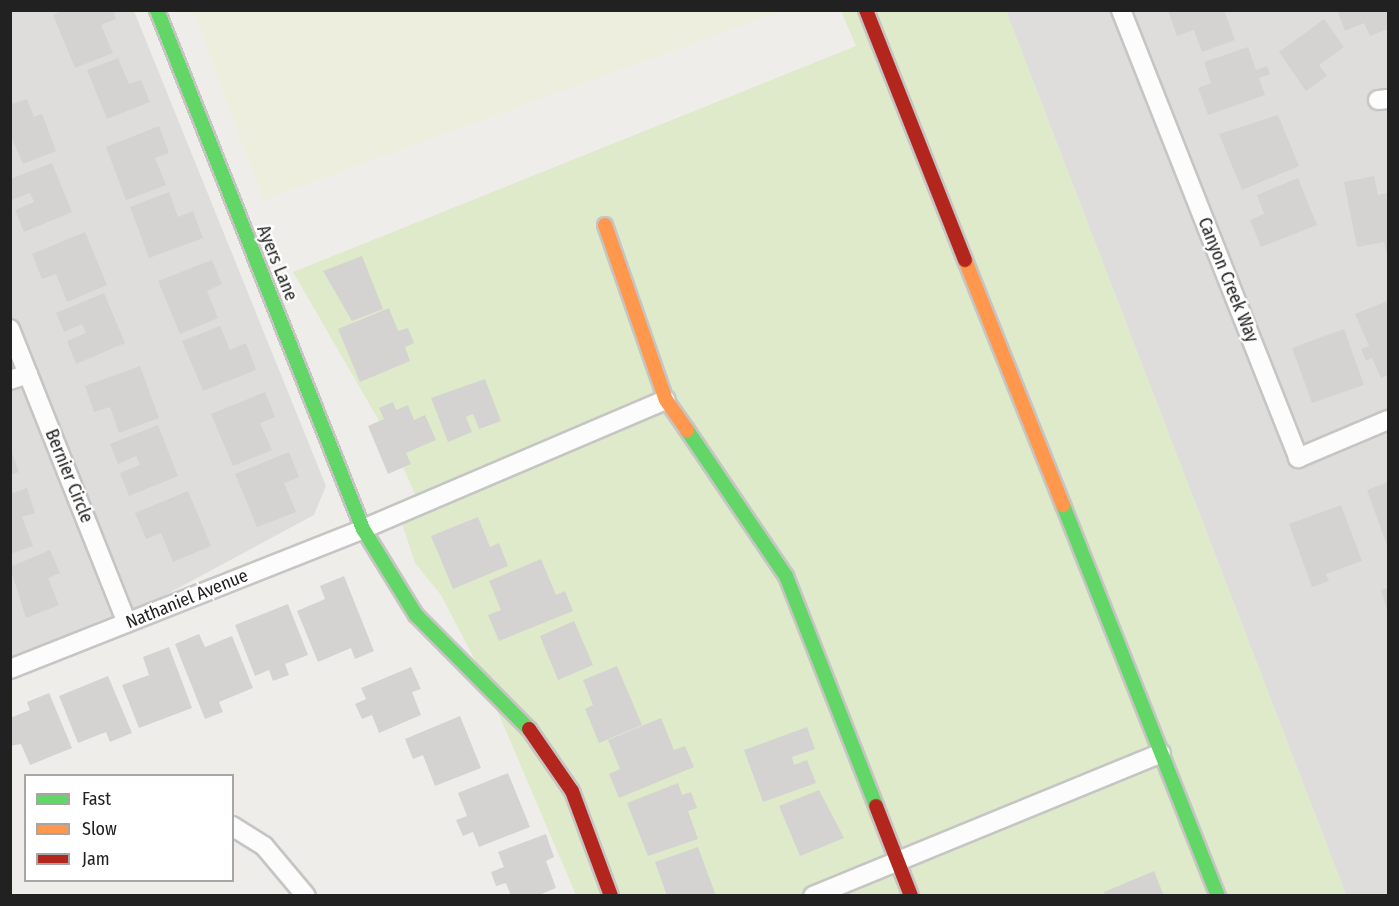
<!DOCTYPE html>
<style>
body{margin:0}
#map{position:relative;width:1399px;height:906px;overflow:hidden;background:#efedea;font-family:"Fira Sans Condensed",sans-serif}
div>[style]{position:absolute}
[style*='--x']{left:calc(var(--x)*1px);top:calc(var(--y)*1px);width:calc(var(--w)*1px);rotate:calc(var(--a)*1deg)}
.residential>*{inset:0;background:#dedddb}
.farmland>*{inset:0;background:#eeeede}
.grass>*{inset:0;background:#deeaca}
.building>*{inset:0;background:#d5d3d1}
.roads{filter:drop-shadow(2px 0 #c6c5c4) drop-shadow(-2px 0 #c6c5c4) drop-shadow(0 2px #c6c5c4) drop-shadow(0 -2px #c6c5c4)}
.street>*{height:18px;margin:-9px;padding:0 9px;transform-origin:9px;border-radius:9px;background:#fdfcfc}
.fast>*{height:14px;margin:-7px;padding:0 7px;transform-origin:7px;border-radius:7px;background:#63d668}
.slow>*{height:14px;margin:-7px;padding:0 7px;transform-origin:7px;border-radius:7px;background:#ff974d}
.jam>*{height:14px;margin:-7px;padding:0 7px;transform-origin:7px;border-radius:7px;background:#b3261e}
span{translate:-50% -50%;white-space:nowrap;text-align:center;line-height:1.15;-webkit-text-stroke:4.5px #fff;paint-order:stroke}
.street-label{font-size:18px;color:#212121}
.frame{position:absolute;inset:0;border:12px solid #212121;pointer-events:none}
.legend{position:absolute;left:24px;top:774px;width:210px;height:108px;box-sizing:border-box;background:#fff;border:2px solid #a6a6a6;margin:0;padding:8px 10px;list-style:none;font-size:18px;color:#212121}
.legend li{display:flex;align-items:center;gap:12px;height:30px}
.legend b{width:30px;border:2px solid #a6a6a6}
</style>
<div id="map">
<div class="residential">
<i style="clip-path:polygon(11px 11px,134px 11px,326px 486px,314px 515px,11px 678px)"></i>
<i style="clip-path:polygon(1006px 11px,1388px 11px,1388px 895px,1346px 895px)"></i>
</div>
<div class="farmland">
<i style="clip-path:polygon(193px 10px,782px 10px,782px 11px,263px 200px)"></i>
</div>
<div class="grass">
<i style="clip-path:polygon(841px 11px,1006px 11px,1346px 895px,576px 895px,479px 668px,441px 595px,415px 563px,399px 514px,420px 505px,393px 445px,293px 272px,856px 46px)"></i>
</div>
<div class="building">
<i style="clip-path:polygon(64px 10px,113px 10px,116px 19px,101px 25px,113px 53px,75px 68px,53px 15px)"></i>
<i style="clip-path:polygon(1168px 10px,1224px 10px,1235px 40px,1202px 52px,1194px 30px,1177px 36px)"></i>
<i style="clip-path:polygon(1337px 10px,1388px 10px,1388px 29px,1370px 36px,1364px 23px,1345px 31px)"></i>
<i style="clip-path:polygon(1324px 19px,1344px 47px,1319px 65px,1327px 76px,1306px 91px,1279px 52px)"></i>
<i style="clip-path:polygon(1248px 47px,1256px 70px,1267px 66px,1270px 74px,1259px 78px,1265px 95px,1208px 115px,1198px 88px,1211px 83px,1204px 62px)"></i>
<i style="clip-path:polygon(118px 58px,129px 84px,141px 80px,150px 102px,107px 119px,87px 70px)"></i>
<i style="clip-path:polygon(27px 99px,34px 117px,42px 114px,56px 151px,23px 164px,10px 134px,10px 105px)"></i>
<i style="clip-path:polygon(1278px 115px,1299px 166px,1242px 190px,1219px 134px)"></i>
<i style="clip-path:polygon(159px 126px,169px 153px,155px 158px,166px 185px,126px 200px,106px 147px)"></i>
<i style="clip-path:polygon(52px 163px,72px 212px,24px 232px,15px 210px,34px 202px,30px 193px,12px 200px,10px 179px)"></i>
<i style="clip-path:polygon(1374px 176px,1378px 195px,1388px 193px,1388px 258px,1384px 242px,1357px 247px,1344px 182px)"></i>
<i style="clip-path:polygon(1298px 178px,1317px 225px,1261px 247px,1250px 220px,1264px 214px,1257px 195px)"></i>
<i style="clip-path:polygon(169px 192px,178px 217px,193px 211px,203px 238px,149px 258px,130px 207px)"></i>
<i style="clip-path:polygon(85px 232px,107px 285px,67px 302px,56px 274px,42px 279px,32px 254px)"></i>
<i style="clip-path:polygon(362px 256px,383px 309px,352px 321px,323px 271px)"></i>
<i style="clip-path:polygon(212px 260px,222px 284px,207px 291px,218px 318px,180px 334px,158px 281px)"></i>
<i style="clip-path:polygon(104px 293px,125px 343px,76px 364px,67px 341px,86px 333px,82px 324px,64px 332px,56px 313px)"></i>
<i style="clip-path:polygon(1387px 301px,1388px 375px,1381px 378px,1372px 358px,1366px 361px,1361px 349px,1369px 346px,1355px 314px)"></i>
<i style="clip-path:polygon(389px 308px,398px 331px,408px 328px,414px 343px,405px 347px,410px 361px,360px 382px,338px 329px)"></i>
<i style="clip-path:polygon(220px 326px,230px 350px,246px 343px,256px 370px,203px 391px,182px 341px)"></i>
<i style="clip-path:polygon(1344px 329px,1364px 385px,1312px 403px,1292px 348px)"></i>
<i style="clip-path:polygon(140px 366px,159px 418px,119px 433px,110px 407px,94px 412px,85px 386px)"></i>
<i style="clip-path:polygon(485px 379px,501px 421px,479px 429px,473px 414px,466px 417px,472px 432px,448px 442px,431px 398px)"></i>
<i style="clip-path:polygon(265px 392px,275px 417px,260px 423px,272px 450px,233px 466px,211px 414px)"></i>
<i style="clip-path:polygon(393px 402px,396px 410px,408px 405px,414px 420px,425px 415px,436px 440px,406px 453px,411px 464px,388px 474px,368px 426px,384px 419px,379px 408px)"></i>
<i style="clip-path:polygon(158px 425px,178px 476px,129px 496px,120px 473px,140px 465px,136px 456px,118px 464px,110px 444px)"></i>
<i style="clip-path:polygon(10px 448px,19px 472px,10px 475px)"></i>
<i style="clip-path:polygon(289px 452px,299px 477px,284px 483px,296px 512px,257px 527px,235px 474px)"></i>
<i style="clip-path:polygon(1388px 482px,1388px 548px,1367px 490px)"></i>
<i style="clip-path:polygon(27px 488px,35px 513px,22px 517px,33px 546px,10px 554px,10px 494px)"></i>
<i style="clip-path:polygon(188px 491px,211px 546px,173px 562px,161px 533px,146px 539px,135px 513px)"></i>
<i style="clip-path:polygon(1341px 505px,1362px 561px,1326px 574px,1329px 581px,1312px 587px,1289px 524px)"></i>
<i style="clip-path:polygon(478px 517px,490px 547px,499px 543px,508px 566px,453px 589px,431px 536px)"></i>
<i style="clip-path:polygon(50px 550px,60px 573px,48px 578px,59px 605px,26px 618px,10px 567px)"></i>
<i style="clip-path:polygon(541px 559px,556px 595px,565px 591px,573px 611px,499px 641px,488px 615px,501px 610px,489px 581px)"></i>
<i style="clip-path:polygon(344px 576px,374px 651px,355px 659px,351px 648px,318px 662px,297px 611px,325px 599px,320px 586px)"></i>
<i style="clip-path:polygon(1388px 588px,1388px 613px,1381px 590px)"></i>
<i style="clip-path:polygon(288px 604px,308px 655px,285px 664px,289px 675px,273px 681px,269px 670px,255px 676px,235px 625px)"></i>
<i style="clip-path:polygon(574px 621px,593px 665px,558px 680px,540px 636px)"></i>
<i style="clip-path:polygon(199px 634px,205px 647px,232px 636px,253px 688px,219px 702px,223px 712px,205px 719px,175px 644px)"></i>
<i style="clip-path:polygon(169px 647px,192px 708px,139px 728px,122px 685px,149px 675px,143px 657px)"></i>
<i style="clip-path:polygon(617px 666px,642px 725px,599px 743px,585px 709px,593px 705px,583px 680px)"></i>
<i style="clip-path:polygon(411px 667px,421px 689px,412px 692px,421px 715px,379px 733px,372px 715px,362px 719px,355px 704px,366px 699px,361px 688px)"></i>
<i style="clip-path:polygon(108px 676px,132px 733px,110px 742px,106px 732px,78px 743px,59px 696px)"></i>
<i style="clip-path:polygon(49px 693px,72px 748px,30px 765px,21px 744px,10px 746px,10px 718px,30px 710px,27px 702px)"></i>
<i style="clip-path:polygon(460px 716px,481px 768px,435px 786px,423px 755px,413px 759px,405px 739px)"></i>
<i style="clip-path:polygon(661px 718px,674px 750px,685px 746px,694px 767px,619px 798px,609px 774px,620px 769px,608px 740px)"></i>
<i style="clip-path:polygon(807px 727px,815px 749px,792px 757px,794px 765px,807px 760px,816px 783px,763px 802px,744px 750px)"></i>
<i style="clip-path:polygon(508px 773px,530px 827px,479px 847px,473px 832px,463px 836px,456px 820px,467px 816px,458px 793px)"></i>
<i style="clip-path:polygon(678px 783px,682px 795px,691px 792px,697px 808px,688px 811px,698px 839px,648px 856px,627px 803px)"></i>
<i style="clip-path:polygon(819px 790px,844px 838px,800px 856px,779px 806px)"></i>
<i style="clip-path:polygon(546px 834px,554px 857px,546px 861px,556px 888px,537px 896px,511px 896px,506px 883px,496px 886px,491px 872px,504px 867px,498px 852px)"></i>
<i style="clip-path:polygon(698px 847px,716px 896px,667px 896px,655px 862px)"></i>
<i style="clip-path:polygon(1154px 871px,1164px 896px,1105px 896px,1104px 892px)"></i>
</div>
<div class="roads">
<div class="street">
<i style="--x:1121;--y:10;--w:482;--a:68.4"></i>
<i style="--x:1298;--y:458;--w:98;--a:-22.9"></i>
<i style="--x:1378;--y:100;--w:10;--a:-6"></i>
<i style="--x:10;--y:329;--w:316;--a:68.3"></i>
<i style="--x:10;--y:380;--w:19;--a:-18"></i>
<i style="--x:10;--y:669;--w:380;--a:-21.6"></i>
<i style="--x:363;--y:529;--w:329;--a:-23.1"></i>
<i style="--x:232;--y:826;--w:38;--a:32"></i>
<i style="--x:264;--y:846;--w:65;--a:50"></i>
<i style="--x:813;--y:896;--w:376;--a:-22.3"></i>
</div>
<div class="fast">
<i style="--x:157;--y:10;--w:558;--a:68.35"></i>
<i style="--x:363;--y:529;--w:101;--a:58.4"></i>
<i style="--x:416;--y:615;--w:161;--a:45.3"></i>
<i style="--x:687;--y:430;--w:176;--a:55.9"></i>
<i style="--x:786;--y:576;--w:247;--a:68.6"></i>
<i style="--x:1063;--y:505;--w:421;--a:68.4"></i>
</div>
<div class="slow">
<i style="--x:605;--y:225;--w:185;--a:70.8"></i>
<i style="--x:666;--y:400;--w:37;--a:55"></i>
<i style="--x:965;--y:260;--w:264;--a:68.2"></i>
</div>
<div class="jam">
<i style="--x:866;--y:10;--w:269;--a:68.4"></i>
<i style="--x:529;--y:729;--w:75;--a:55.3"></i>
<i style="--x:572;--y:791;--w:112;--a:69.6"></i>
<i style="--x:876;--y:806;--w:97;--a:68.7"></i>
</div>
</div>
<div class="street-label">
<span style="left:277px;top:263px;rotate:68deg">Ayers Lane</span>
<span style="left:1228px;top:280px;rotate:68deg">Canyon Creek Way</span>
<span style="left:69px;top:476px;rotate:68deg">Bernier Circle</span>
<span style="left:187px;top:599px;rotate:-22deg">Nathaniel Avenue</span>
</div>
<div class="frame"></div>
<ul class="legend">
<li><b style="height:8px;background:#63d668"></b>Fast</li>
<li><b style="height:8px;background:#ff974d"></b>Slow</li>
<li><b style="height:8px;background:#b3261e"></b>Jam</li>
</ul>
</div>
